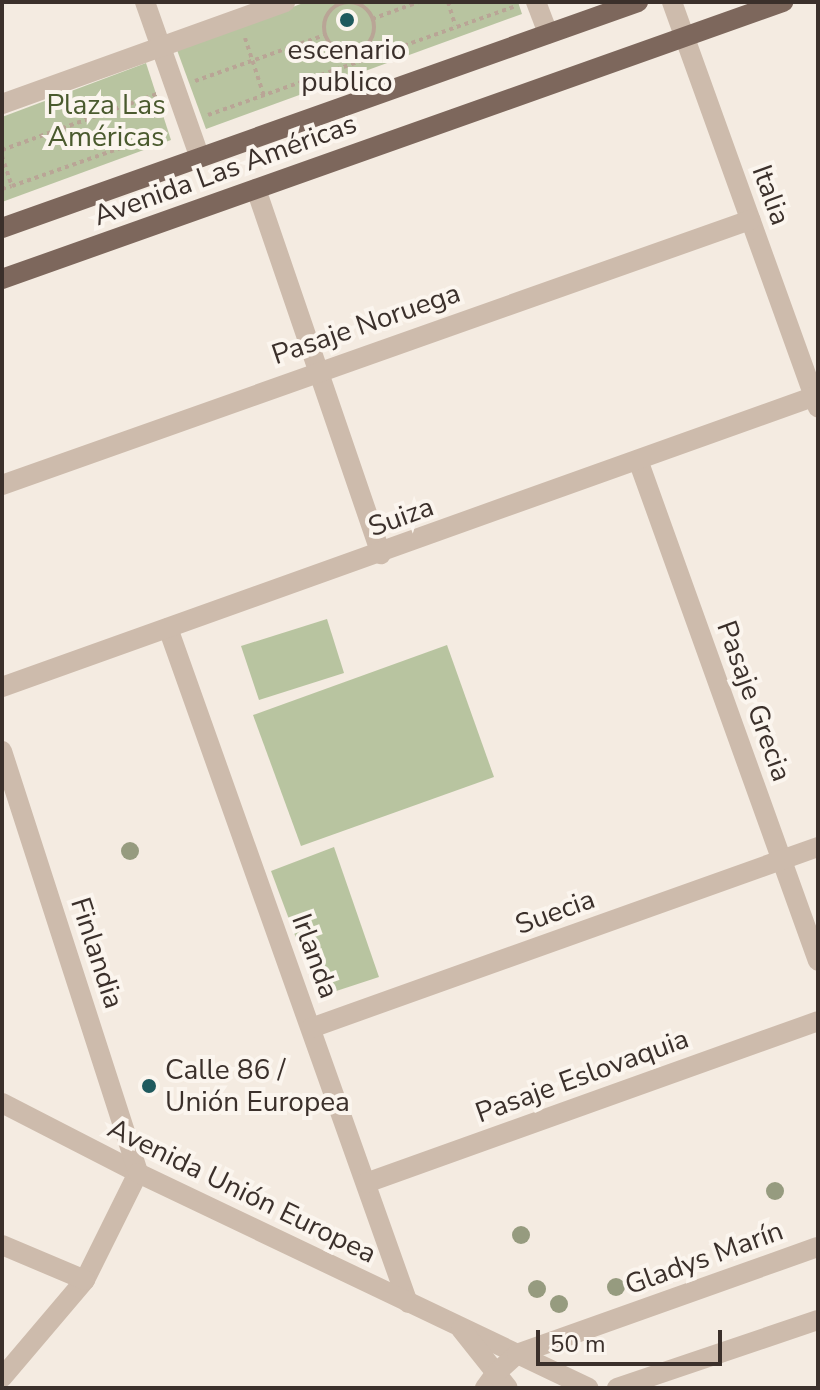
<!DOCTYPE html>
<meta charset="utf-8">
<style>
body{margin:0}
#map{position:relative;width:820px;height:1390px;overflow:hidden;background:#f4ebe1;font-family:"Nunito Sans",sans-serif}
div>[style]{position:absolute}
[style*='--x']{left:calc(var(--x)*1px);top:calc(var(--y)*1px);width:calc(var(--w)*1px);rotate:calc(var(--a)*1deg)}
.green>*{inset:0;background:#b8c4a0}
.path>*{height:4px;margin-top:-2px;transform-origin:0;background:repeating-linear-gradient(90deg,#b9a596 0 4px,transparent 0 8px)}
.path>.ring{margin:-2px;padding:0;box-sizing:content-box;background:none;border:4px solid #b9a596;border-radius:50%}
.minor>*{height:20px;margin:-10px;padding:0 10px;transform-origin:10px;border-radius:10px;background:#cdbbac}
.tertiary>*{height:20px;margin:-10px;padding:0 10px;transform-origin:10px;border-radius:10px;background:#cdbbac}
.primary>*{height:20px;margin:-10px;padding:0 10px;transform-origin:10px;border-radius:10px;background:#7d675c}
.trees>*{width:18px;height:18px;margin:-9px;border-radius:50%;background:#969b7f}
.dots>*{width:22px;height:22px;translate:-50% -50%;box-sizing:border-box;border:4px solid #fbf5ee;border-radius:50%}
span{translate:-50% -50%;white-space:nowrap;text-align:center;line-height:1.15;-webkit-text-stroke:8px #fbf5ee;paint-order:stroke}
.poi-label{font-size:28px;color:#3b302b}
.left{translate:0 -50%;text-align:left}
.park-label{font-size:28px;color:#4a5a2e}
.street-label{font-size:28px;color:#3b302b}
.frame{position:absolute;inset:0;border:4px solid #3b302b;pointer-events:none}
.scale{position:absolute;left:536px;top:1330px;width:186px;height:36px;box-sizing:border-box;border:4px solid #3b302b;border-top:0;padding-left:10px;font-size:24px;line-height:28px;white-space:nowrap;color:#3b302b;-webkit-text-stroke:6px #fbf5ee;paint-order:stroke}
</style>
<div id="map">
<div class="green">
<i style="clip-path:polygon(306px 2px,518px 2px,522px 14px,206px 129px,177px 50px)"></i>
<i style="clip-path:polygon(146px 63px,171px 140px,2px 202px,2px 117px)"></i>
<i style="clip-path:polygon(327px 619px,344px 673px,259px 700px,241px 646px)"></i>
<i style="clip-path:polygon(447px 645px,494px 777px,301px 846px,253px 715px)"></i>
<i style="clip-path:polygon(334px 847px,379px 977px,318px 997px,271px 871px)"></i>
</div>
<div class="path">
<i style="--x:448;--y:2;--w:24;--a:73"></i>
<i class="ring" style="left:324px;top:2px;width:46px;height:46px"></i>
<i style="--x:372;--y:19;--w:50;--a:-19.9"></i>
<i style="--x:245;--y:38;--w:61;--a:71.9"></i>
<i style="--x:195;--y:81;--w:138;--a:-19.5"></i>
<i style="--x:208;--y:115;--w:327;--a:-19.5"></i>
<i style="--x:2;--y:150;--w:165;--a:-19.9"></i>
<i style="--x:2;--y:156;--w:32;--a:72"></i>
<i style="--x:12;--y:186;--w:166;--a:-19.3"></i>
<i style="--x:2;--y:189;--w:10;--a:-17"></i>
</div>
<div class="minor">
<i style="--x:145;--y:2;--w:165;--a:70.6"></i>
<i style="--x:536;--y:2;--w:34;--a:69"></i>
<i style="--x:672;--y:2;--w:431;--a:70.2"></i>
<i style="--x:2;--y:104;--w:301;--a:-19.8"></i>
<i style="--x:256;--y:189;--w:386;--a:71.1"></i>
<i style="--x:638;--y:460;--w:532;--a:70.24"></i>
<i style="--x:2;--y:485;--w:794;--a:-19.51"></i>
<i style="--x:168;--y:628;--w:716;--a:70.43"></i>
<i style="--x:2;--y:687;--w:867;--a:-19.69"></i>
<i style="--x:311;--y:1028;--w:538;--a:-19.65"></i>
<i style="--x:2;--y:1103;--w:153;--a:27.2"></i>
<i style="--x:138;--y:1173;--w:119;--a:116.4"></i>
<i style="--x:85;--y:1280;--w:128;--a:130.3"></i>
<i style="--x:366;--y:1183;--w:480;--a:-19.7"></i>
<i style="--x:2;--y:1245;--w:90;--a:22.9"></i>
<i style="--x:485;--y:1388;--w:17;--a:-54"></i>
</div>
<div class="tertiary">
<i style="--x:2;--y:751;--w:443;--a:72.1"></i>
<i style="--x:138;--y:1173;--w:499;--a:25.5"></i>
<i style="--x:461;--y:1329;--w:75;--a:51.5"></i>
<i style="--x:495;--y:1374;--w:30;--a:-42"></i>
<i style="--x:517;--y:1354;--w:319;--a:-19.6"></i>
<i style="--x:617;--y:1388;--w:212;--a:-18.7"></i>
</div>
<div class="primary">
<i style="--x:2;--y:228;--w:675;--a:-19.56"></i>
<i style="--x:2;--y:279;--w:829;--a:-19.53"></i>
</div>
<div class="trees">
<i style="left:130px;top:851px"></i>
<i style="left:775px;top:1191px"></i>
<i style="left:521px;top:1235px"></i>
<i style="left:616px;top:1287px"></i>
<i style="left:537px;top:1289px"></i>
<i style="left:559px;top:1304px"></i>
</div>
<div class="dots">
<i style="left:347px;top:20px;background:#1f5a5e"></i>
<i style="left:149px;top:1086px;background:#1f5a5e"></i>
</div>
<div class="poi-label">
<span style="left:347px;top:66px">escenario<br>publico</span>
<span class="left" style="left:165px;top:1086px">Calle 86 /<br>Unión Europea</span>
</div>
<div class="park-label">
<span style="left:106px;top:121px">Plaza Las<br>Américas</span>
</div>
<div class="street-label">
<span style="left:225px;top:170px;rotate:-20deg">Avenida Las Américas</span>
<span style="left:771px;top:195px;rotate:70deg">Italia</span>
<span style="left:366px;top:324px;rotate:-19deg">Pasaje Noruega</span>
<span style="left:401px;top:517px;rotate:-20deg">Suiza</span>
<span style="left:754px;top:701px;rotate:70deg">Pasaje Grecia</span>
<span style="left:555px;top:912px;rotate:-20deg">Suecia</span>
<span style="left:97px;top:953px;rotate:72deg">Finlandia</span>
<span style="left:315px;top:956px;rotate:70deg">Irlanda</span>
<span style="left:582px;top:1076px;rotate:-20deg">Pasaje Eslovaquia</span>
<span style="left:242px;top:1191px;rotate:26deg">Avenida Unión Europea</span>
<span style="left:704px;top:1258px;rotate:-20deg">Gladys Marín</span>
</div>
<div class="frame"></div>
<div class="scale">50 m</div>
</div>
